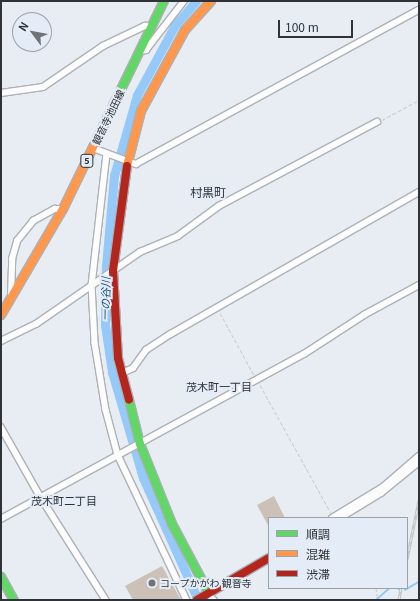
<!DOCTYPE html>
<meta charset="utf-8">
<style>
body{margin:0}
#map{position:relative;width:420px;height:601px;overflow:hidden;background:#e8edf3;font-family:Georgia,"Noto Sans JP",serif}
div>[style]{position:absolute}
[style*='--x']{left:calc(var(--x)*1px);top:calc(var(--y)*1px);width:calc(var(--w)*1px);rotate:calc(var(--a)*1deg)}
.stream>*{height:1.5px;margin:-0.75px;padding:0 0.75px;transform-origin:0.75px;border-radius:0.75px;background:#94c9f9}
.river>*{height:9px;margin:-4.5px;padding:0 4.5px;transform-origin:4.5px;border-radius:4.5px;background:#94c9f9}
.building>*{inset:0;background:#ccc1b6}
.path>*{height:1px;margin-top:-0.5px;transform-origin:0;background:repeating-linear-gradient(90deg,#caccce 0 4px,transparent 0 6px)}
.roads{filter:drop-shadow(1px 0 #adb1b5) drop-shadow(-1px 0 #adb1b5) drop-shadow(0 1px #adb1b5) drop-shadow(0 -1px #adb1b5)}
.street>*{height:5.5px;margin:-2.75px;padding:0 2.75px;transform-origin:2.75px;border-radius:2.75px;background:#fcfcfd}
.fast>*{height:8px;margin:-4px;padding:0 4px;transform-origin:4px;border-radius:4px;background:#63d668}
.slow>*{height:8px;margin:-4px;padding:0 4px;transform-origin:4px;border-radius:4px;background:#ff974d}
.jam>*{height:8px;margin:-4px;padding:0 4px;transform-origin:4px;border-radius:4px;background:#b3261e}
.rail>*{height:3px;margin-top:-1.5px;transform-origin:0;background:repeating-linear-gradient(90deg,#e4edf7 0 4.5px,#bfc1c3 0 9px);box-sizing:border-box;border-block:1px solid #bfc1c3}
.dots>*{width:11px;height:11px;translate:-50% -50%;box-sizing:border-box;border:2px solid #e4edf7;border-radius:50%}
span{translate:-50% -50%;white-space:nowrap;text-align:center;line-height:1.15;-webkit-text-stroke:4px #e4edf7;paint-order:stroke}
.shield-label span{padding:1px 3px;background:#e4edf7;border:1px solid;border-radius:3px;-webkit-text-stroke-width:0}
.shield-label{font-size:9px;color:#2f3236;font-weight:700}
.street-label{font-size:10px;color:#2f3236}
.poi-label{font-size:10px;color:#2f3236}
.left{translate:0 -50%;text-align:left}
.water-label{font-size:11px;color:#1e517d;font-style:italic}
.neighbourhood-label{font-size:11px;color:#2f3236}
.quarter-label{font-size:12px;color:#2f3236}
.frame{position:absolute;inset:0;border:2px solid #2f3236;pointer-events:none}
.legend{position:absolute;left:268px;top:517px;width:140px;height:72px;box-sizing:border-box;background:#e4edf7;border:1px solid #9ca2aa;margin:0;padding:5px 7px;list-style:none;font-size:12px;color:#2f3236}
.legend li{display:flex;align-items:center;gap:8px;height:20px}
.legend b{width:20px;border:1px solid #9ca2aa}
.north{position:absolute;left:12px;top:12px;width:40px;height:40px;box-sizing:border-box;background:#e4edf7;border:1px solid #9ca2aa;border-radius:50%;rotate:302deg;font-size:11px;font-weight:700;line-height:16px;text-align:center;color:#2f3236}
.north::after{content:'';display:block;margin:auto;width:14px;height:18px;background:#707378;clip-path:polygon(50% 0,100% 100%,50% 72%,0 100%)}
.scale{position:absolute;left:278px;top:20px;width:75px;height:18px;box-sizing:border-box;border:2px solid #2f3236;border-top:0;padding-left:5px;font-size:12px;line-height:14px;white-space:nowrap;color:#2f3236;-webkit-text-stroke:3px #e4edf7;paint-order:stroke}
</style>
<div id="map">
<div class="stream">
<i style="--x:397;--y:588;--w:2;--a:27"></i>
<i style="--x:405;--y:590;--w:16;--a:-30"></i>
<i style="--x:376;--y:600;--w:18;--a:-41"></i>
</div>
<div class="river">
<i style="--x:196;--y:1;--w:32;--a:131"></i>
<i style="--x:175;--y:25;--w:80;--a:118.5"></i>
<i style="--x:137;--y:95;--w:84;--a:105.9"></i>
<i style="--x:114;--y:176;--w:89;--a:95.1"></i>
<i style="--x:106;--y:265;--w:60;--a:91"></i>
<i style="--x:105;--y:325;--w:48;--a:81.5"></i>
<i style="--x:112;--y:372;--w:110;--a:73.7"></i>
<i style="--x:143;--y:478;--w:134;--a:65.7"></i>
</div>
<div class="building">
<i style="clip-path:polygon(274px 496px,285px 518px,269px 518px,269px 527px,257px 505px)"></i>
<i style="clip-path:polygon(162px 566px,181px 600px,133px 600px,125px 586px)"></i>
</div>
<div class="path">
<i style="--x:382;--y:120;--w:42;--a:-28.4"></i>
<i style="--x:220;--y:313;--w:71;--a:61.3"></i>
<i style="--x:260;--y:385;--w:146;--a:61"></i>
<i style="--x:376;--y:588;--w:12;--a:81"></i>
</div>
<div class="roads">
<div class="street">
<i style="--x:140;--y:51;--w:6;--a:-9"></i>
<i style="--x:146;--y:50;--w:62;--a:-52.2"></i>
<i style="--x:1;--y:93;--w:42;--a:-8.1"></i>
<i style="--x:43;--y:87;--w:73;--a:-34.3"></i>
<i style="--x:103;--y:46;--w:47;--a:-25.5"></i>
<i style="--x:145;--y:26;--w:7;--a:8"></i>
<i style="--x:93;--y:148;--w:46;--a:20.4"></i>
<i style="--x:136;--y:164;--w:322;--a:-28.6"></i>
<i style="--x:107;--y:154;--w:132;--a:96.5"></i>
<i style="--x:92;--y:285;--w:58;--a:87"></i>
<i style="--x:95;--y:343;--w:68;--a:80.7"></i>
<i style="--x:106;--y:410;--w:47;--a:75.1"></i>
<i style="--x:118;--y:455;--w:161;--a:64.6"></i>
<i style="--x:11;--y:295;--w:36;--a:-88"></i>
<i style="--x:12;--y:259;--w:19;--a:-74"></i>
<i style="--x:17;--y:241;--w:26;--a:-51"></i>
<i style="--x:33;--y:221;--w:25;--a:-29"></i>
<i style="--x:55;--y:209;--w:8;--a:0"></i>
<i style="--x:1;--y:341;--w:39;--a:-26"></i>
<i style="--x:36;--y:324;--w:126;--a:-34.7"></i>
<i style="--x:140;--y:252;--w:41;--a:-22.8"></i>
<i style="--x:178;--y:236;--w:51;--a:-36.2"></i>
<i style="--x:219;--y:206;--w:179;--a:-28"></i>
<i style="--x:122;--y:373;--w:12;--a:-24"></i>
<i style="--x:133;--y:368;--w:22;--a:-54"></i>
<i style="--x:146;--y:350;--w:30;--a:-33"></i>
<i style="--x:171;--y:334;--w:286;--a:-29.8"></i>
<i style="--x:1;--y:427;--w:79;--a:60.5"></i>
<i style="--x:40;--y:496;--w:123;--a:57.6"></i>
<i style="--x:332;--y:518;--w:60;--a:-31.3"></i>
<i style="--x:383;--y:487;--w:48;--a:-40.7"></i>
<i style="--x:340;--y:518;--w:48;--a:-31.4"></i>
<i style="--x:381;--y:493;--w:49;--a:-39.2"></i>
<i style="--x:1;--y:519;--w:345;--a:-28.6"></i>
<i style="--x:304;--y:354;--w:72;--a:-33"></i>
<i style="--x:364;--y:315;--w:63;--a:-28.6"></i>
<i style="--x:212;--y:598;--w:3;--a:45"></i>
</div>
<div class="fast">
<i style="--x:111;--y:110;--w:121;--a:-64.1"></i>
<i style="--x:129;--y:400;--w:45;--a:76"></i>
<i style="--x:140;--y:444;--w:86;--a:68.2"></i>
<i style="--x:172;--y:524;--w:72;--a:62"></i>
<i style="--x:1;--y:577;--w:26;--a:61"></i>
</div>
<div class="slow">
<i style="--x:127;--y:166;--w:57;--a:-75.7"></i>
<i style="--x:141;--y:111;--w:92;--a:-61.5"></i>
<i style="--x:185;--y:30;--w:39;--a:-48"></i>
<i style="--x:1;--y:315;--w:123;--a:-59.7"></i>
<i style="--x:63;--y:209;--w:110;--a:-64.1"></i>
</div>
<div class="jam">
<i style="--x:127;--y:166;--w:106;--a:97.6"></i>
<i style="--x:113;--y:271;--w:87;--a:86.7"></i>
<i style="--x:118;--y:358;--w:43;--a:75.3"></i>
<i style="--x:197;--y:600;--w:83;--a:-30.3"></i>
</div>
</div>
<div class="rail">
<i style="--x:407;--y:559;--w:60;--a:-78.5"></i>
<i style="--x:399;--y:600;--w:12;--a:-81"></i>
</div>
<div class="dots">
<i style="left:152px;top:583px;background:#707378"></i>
</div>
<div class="shield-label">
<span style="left:87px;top:161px">5</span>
</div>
<div class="street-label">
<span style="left:108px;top:117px;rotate:-64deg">観音寺池田線</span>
</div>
<div class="poi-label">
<span class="left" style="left:160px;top:583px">コープかがわ 観音寺</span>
</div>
<div class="water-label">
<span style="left:105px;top:299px;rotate:-89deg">一の谷川</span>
</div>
<div class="neighbourhood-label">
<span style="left:219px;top:386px">茂木町一丁目</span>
<span style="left:64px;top:500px">茂木町二丁目</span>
</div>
<div class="quarter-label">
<span style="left:208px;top:192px">村黒町</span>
</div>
<div class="frame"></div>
<ul class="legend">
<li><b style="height:5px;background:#63d668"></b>順調</li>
<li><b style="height:5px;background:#ff974d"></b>混雑</li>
<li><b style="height:5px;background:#b3261e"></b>渋滞</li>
</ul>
<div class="north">N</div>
<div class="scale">100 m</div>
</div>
